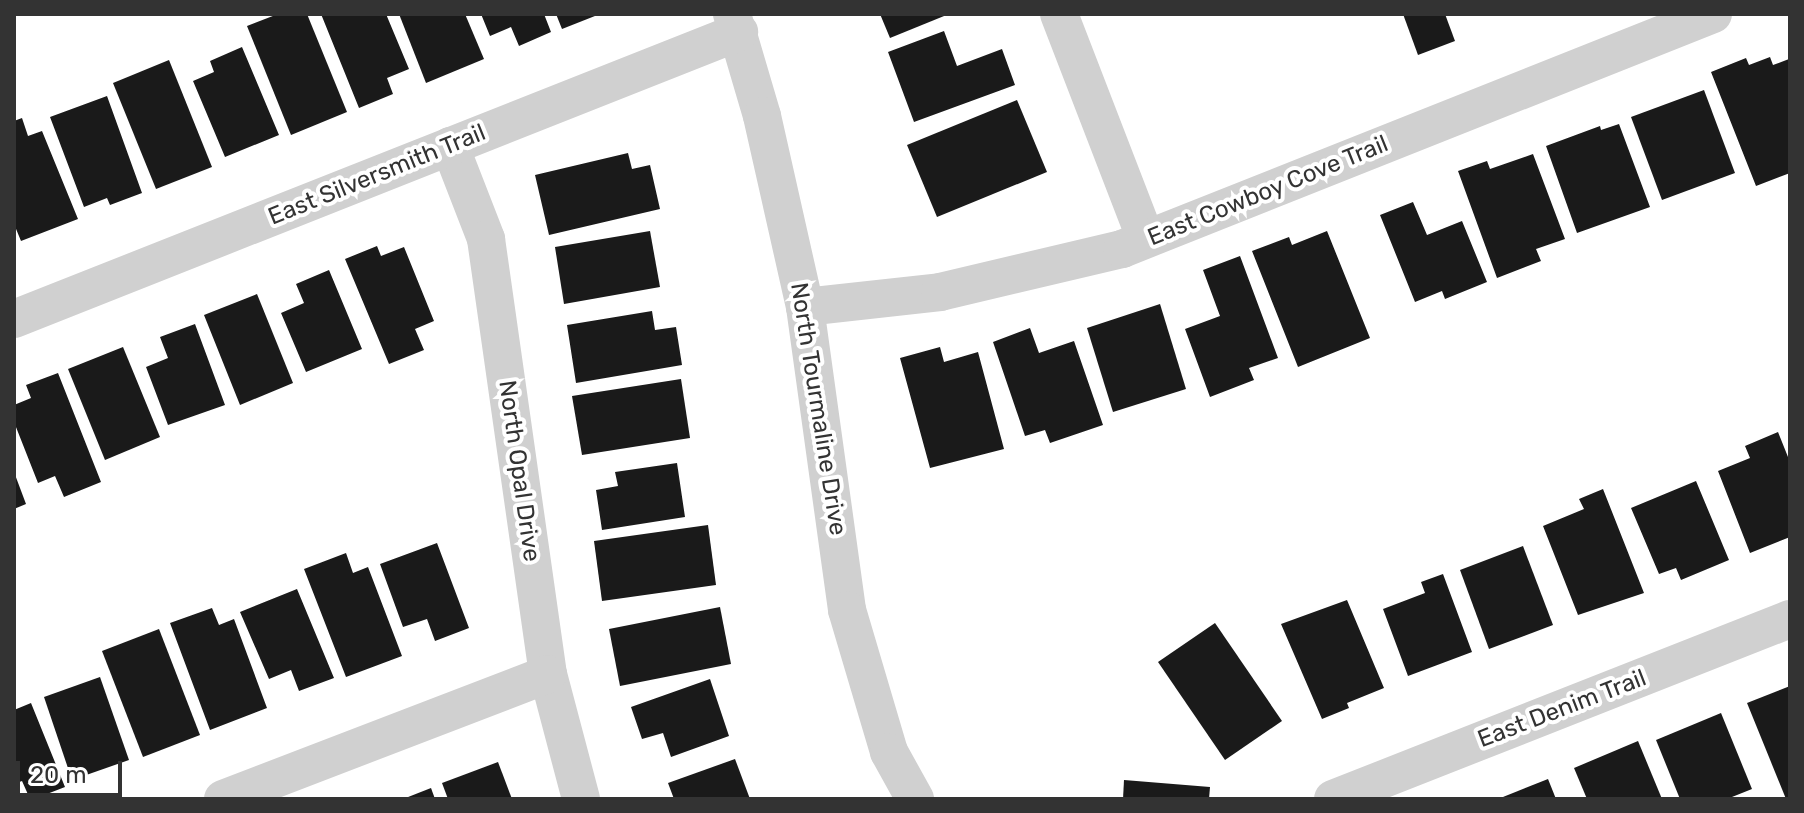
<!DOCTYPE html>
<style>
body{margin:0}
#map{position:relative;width:1804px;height:813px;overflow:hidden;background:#fff;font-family:Rubik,sans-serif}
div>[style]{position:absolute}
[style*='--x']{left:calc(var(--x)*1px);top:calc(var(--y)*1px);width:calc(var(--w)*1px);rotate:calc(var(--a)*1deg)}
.building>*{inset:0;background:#1a1a1a}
.minor>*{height:38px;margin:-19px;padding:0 19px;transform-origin:19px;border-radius:19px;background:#d0d0d0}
span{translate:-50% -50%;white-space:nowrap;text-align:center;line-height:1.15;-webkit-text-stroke:8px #fff;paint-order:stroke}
.street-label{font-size:24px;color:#333}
.frame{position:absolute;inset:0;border:16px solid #333;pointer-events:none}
.scale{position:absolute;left:16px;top:761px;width:106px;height:36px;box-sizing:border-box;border:4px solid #333;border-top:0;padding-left:10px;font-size:24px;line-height:28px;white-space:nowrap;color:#333;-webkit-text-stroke:6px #fff;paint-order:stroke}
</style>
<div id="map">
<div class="building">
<i style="clip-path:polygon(278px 14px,307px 14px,347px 112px,291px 135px,247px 26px)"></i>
<i style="clip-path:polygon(321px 14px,386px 14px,409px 69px,387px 78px,393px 94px,359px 108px)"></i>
<i style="clip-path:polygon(399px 14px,465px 14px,484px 59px,426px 83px)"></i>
<i style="clip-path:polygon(481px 14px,544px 14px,551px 32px,519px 46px,511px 27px,490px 36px)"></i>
<i style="clip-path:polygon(556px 14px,600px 14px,562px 29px)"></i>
<i style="clip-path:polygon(880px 14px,949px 14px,890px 38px)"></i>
<i style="clip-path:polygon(1403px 14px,1445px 14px,1455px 41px,1418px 55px)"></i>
<i style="clip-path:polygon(944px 31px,957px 66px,1002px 49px,1015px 85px,914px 122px,888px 52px)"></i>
<i style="clip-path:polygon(242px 47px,279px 135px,225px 157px,193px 81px,214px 72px,210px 61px)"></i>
<i style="clip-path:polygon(1770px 57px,1773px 65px,1789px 59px,1790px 63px,1790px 173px,1756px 186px,1711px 72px,1746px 58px,1749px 65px)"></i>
<i style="clip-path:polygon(169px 60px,212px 167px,156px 189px,113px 83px)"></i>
<i style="clip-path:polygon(1704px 90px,1735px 173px,1662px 200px,1631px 117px)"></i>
<i style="clip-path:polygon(107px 96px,142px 193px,110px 205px,107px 198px,84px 207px,50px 117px)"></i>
<i style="clip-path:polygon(1017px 100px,1047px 172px,937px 217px,907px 145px)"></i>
<i style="clip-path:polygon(22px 118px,28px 136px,42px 131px,78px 219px,21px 241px,14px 224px,14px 121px)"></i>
<i style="clip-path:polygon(1619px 124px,1650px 207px,1577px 233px,1546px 146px,1600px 126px,1601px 130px)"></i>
<i style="clip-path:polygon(628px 153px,632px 169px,650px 165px,660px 209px,549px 235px,535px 175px)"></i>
<i style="clip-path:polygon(1533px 154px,1565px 239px,1536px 249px,1541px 261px,1497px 278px,1458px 171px,1487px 161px,1490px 169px)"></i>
<i style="clip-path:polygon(1413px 202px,1427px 235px,1462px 221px,1487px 282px,1445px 299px,1442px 291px,1415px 302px,1380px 215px)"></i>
<i style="clip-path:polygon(650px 231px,660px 287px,564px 304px,555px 247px)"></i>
<i style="clip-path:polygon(1327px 231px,1370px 338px,1298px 367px,1252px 251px,1289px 237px,1292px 245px)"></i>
<i style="clip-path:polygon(377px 246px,381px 256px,404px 247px,434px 321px,415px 329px,424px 350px,389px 364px,345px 259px)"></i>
<i style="clip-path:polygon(1240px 256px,1278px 358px,1249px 368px,1254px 380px,1210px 397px,1185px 329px,1220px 316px,1203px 270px)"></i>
<i style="clip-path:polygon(329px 270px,362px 349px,306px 372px,281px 313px,304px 303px,296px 284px)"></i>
<i style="clip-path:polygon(257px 294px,293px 383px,240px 405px,204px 315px)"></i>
<i style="clip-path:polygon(1160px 304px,1186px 389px,1113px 412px,1087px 328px)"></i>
<i style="clip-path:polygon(652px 311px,655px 330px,676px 327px,682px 365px,576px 383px,567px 325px)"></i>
<i style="clip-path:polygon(195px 324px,225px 405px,168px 425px,146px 367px,168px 358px,160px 337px)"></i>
<i style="clip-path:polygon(1030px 328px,1039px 353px,1074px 341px,1103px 425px,1050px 443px,1045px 430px,1025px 436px,993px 342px)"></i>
<i style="clip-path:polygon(123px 347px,160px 437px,105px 460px,68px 369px)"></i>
<i style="clip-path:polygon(940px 347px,944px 362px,978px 352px,1004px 449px,930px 468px,900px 358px)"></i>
<i style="clip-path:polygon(58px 373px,101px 482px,64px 497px,55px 476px,38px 483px,14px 422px,14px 405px,31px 398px,26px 385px)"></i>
<i style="clip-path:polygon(681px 379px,690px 438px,582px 455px,572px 396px)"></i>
<i style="clip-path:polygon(1778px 432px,1790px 462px,1790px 537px,1750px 553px,1718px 471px,1750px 458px,1745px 446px)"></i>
<i style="clip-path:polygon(677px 463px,685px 517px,602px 530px,596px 490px,618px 486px,615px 472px)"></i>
<i style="clip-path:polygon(14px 472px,26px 504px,14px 509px)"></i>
<i style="clip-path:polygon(1696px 481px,1729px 560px,1681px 580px,1676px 568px,1659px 574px,1631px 508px)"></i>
<i style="clip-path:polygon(1603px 489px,1644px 593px,1578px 615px,1543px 526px,1584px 509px,1579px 499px)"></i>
<i style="clip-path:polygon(708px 525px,716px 585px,602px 601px,594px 541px)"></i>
<i style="clip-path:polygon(437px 543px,469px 628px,435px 641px,427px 619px,403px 627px,380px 564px)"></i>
<i style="clip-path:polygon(1523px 546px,1553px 625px,1489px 649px,1460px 570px)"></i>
<i style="clip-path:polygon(346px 553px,353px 573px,368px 567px,402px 656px,346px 677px,304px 569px)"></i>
<i style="clip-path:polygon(1443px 574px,1472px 652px,1408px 676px,1383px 609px,1425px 593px,1421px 582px)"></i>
<i style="clip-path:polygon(297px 589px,334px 678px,299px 691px,291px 670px,269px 679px,240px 612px)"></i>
<i style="clip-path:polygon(1347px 600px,1384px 688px,1347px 703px,1349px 708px,1322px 719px,1281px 624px)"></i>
<i style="clip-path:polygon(720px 607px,731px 664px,620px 686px,609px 629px)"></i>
<i style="clip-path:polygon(212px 608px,219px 625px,234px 619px,267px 708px,210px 730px,170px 623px)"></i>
<i style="clip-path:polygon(1215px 623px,1282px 721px,1225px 760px,1158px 662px)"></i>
<i style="clip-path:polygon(159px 629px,200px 735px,143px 757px,102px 651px)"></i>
<i style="clip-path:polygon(100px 677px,129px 760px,72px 780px,44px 697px)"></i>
<i style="clip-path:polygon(710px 679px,729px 736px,671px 757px,663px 733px,642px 739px,631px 707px)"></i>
<i style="clip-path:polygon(1790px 686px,1790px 799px,1786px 799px,1747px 703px)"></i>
<i style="clip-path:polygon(31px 703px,65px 787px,34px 799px,30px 799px,22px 781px,14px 784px,14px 710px)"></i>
<i style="clip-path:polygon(1721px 713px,1752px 789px,1727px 799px,1680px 799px,1656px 740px)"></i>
<i style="clip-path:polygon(1638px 741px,1662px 799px,1587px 799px,1574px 768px)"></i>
<i style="clip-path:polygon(735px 759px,750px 799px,674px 799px,668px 783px)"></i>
<i style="clip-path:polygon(498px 762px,512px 799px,448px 799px,442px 783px)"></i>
<i style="clip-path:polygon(1548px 779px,1556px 799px,1498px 799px)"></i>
<i style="clip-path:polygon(1124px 780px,1210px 787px,1209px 799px,1123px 799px)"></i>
<i style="clip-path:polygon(431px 788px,435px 799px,403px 799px)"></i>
</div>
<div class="minor">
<i style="--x:732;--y:14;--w:106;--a:73.6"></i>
<i style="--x:762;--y:116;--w:196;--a:77.3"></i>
<i style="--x:805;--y:307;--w:306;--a:82.1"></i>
<i style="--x:847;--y:610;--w:148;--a:73.5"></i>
<i style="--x:889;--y:752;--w:54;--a:61"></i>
<i style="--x:1059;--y:14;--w:241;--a:68.9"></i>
<i style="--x:450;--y:146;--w:100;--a:68.8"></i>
<i style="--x:486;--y:239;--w:439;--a:81.9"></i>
<i style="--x:548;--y:674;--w:129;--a:75.2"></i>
<i style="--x:805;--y:307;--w:136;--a:-6.3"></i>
<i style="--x:940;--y:292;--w:187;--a:-13.3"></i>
<i style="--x:1122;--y:249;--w:636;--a:-21.68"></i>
<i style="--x:14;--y:319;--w:780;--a:-21.6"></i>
<i style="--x:223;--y:799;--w:348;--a:-21"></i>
<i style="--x:1333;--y:799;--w:491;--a:-21.5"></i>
</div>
<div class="street-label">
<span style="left:377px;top:175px;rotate:-22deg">East Silversmith Trail</span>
<span style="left:1268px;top:191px;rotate:-22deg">East Cowboy Cove Trail</span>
<span style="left:818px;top:409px;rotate:81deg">North Tourmaline Drive</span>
<span style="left:519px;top:471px;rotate:82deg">North Opal Drive</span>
<span style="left:1562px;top:709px;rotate:-21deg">East Denim Trail</span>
</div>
<div class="frame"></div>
<div class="scale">20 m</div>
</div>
